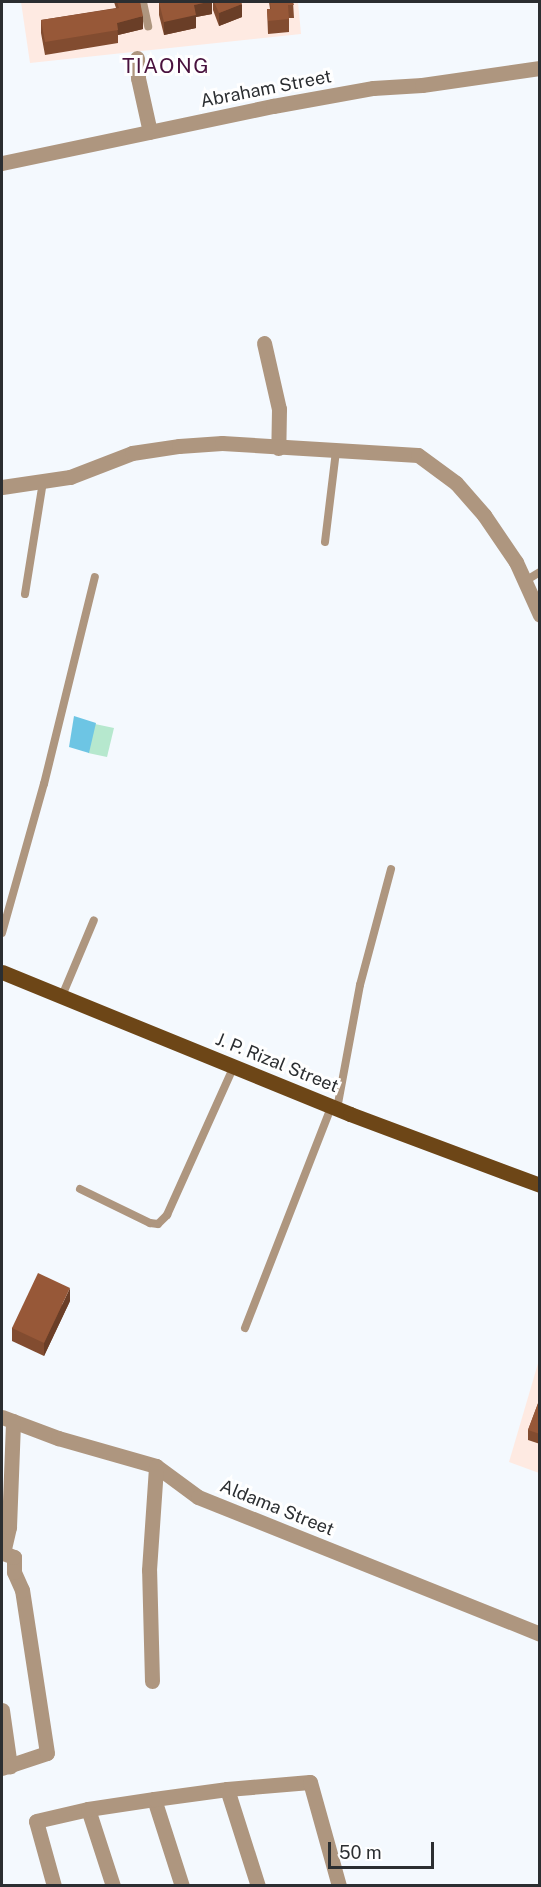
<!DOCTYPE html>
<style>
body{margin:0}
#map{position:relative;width:541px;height:1887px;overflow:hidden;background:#f4f9fe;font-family:"Public Sans",sans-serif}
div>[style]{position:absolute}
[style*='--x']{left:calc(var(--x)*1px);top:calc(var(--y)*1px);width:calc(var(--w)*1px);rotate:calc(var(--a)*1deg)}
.education>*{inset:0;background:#feeae2}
.green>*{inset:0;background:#b6e8ce}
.water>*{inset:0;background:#6dc5e4}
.lane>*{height:8px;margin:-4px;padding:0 4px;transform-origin:4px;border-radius:4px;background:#ae967f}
.street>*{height:15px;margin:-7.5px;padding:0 7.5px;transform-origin:7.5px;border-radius:7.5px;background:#ae967f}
.primary>*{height:15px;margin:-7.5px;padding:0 7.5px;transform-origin:7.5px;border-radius:7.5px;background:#6d4617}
.wall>*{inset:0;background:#824c30}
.shaded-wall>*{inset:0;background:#6a3e27}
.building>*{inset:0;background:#975838}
span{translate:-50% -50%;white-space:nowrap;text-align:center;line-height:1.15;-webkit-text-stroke:6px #fff;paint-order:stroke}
.street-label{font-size:18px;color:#2b2e31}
.quarter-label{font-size:21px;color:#49123e;letter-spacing:1.5px}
.frame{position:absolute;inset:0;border:3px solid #2b2e31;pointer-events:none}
.scale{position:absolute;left:328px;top:1842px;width:106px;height:27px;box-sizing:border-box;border:3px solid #2b2e31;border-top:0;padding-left:8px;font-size:18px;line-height:21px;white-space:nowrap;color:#2b2e31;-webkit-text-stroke:4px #fff;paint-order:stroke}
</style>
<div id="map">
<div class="education">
<i style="clip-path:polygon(21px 2px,298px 2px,301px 34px,30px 63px)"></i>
<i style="clip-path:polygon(539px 1360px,539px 1473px,509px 1462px)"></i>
</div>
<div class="green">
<i style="clip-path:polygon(95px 724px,114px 728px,107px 757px,88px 753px)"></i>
</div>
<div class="water">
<i style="clip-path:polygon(74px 716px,96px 723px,89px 753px,69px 747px)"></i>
</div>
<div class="lane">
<i style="--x:143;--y:2;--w:25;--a:78"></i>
<i style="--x:325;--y:542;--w:92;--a:-83.1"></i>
<i style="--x:525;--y:581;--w:17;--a:-31"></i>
<i style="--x:25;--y:594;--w:114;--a:-80.9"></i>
<i style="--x:2;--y:933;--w:155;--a:-74.3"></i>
<i style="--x:44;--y:784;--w:213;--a:-76.2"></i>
<i style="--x:62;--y:996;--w:82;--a:-67.2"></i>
<i style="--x:337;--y:1109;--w:126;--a:-79.5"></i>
<i style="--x:360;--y:985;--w:120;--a:-75"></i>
<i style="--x:80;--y:1189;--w:78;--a:25.9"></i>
<i style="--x:150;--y:1223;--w:8;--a:7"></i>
<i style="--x:158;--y:1224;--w:13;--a:-45"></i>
<i style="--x:167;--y:1215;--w:163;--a:-65.8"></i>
<i style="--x:245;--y:1328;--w:237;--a:-68.7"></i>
</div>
<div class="street">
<i style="--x:137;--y:58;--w:20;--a:87"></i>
<i style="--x:138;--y:78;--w:55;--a:77.5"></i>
<i style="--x:2;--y:163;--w:277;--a:-11.9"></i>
<i style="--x:273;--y:106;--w:102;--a:-10.2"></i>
<i style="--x:373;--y:88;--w:49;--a:-3.5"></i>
<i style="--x:422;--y:85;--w:119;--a:-8.2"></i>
<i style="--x:264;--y:343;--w:68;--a:77.2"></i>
<i style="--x:279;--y:409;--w:39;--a:91"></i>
<i style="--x:2;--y:487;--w:69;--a:-8.4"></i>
<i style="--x:70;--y:477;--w:66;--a:-21.2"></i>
<i style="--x:132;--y:453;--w:48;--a:-8.5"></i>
<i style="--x:179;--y:446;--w:43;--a:-4"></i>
<i style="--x:222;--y:443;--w:196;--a:3.5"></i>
<i style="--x:418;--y:455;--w:47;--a:36.4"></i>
<i style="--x:456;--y:483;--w:43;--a:48.8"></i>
<i style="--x:484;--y:515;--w:57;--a:55.8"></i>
<i style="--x:516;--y:562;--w:58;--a:65.6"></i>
<i style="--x:2;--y:1417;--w:60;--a:20.6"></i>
<i style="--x:58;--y:1438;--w:102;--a:15.9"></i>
<i style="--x:156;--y:1466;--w:52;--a:36.4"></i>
<i style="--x:198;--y:1497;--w:368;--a:21.8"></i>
<i style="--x:152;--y:1681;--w:111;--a:-91.5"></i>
<i style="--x:149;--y:1570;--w:104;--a:-86.1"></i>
<i style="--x:2;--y:1710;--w:57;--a:81.9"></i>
<i style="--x:2;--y:1768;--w:47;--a:-18.4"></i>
<i style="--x:47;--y:1753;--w:165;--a:-98.7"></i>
<i style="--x:22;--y:1590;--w:20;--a:-114"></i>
<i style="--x:14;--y:1572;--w:15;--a:-90"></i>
<i style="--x:14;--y:1557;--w:12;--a:-160"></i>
<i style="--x:3;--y:1553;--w:27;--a:-77"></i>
<i style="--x:9;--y:1527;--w:106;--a:-87.8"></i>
<i style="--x:227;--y:1789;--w:102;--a:72.3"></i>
<i style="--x:154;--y:1799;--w:91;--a:72.2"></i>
<i style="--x:88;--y:1809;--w:81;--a:72"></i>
<i style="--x:54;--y:1886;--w:67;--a:-105.5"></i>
<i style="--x:36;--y:1821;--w:53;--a:-13"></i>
<i style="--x:88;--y:1809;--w:67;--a:-8.6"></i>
<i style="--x:154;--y:1799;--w:74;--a:-7.8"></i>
<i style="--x:227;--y:1789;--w:83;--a:-4.8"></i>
<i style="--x:310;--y:1782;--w:108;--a:74.4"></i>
</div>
<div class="primary">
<i style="--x:2;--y:972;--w:376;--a:22.2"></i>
<i style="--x:350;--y:1114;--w:203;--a:20.5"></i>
</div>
<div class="wall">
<i style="clip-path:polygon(114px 2px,140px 2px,143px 29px,118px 35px,118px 43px,45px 55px,41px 33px,41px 20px,116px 8px)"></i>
<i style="clip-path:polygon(159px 2px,212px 2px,212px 14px,196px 17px,196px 28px,164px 35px,159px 15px)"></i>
<i style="clip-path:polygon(213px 2px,241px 2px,242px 17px,219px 26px,213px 10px)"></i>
<i style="clip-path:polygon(269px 2px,293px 2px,294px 18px,289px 18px,289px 32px,268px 34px,267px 9px,270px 9px)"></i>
<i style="clip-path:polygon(70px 1301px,44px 1356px,12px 1341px,12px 1328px)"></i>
<i style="clip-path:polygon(540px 1398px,540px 1444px,528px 1440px,528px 1430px)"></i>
</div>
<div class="shaded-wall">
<i style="clip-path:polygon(208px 2px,212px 2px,212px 14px,196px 17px,196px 28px,164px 35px,164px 22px,194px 5px)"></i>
<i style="clip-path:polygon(242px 4px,242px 17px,219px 26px,219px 13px)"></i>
<i style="clip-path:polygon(143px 16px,143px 29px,118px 35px,117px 23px)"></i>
<i style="clip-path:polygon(70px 1288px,70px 1301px,44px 1356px,44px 1343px)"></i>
</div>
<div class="building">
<i style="clip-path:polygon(117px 2px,140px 2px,143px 16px,117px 23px,118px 30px,45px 42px,41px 20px,119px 8px)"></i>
<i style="clip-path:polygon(159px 2px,208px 2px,194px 5px,196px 15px,164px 22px)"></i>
<i style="clip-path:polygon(214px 2px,241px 2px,242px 4px,219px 13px)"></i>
<i style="clip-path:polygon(270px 2px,293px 2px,294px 5px,288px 5px,289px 19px,268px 21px,267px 9px,271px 9px)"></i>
<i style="clip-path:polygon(38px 1273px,70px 1288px,44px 1343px,12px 1328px)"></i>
<i style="clip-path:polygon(540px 1398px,540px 1434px,528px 1430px)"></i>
</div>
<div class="street-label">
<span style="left:266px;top:89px;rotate:-11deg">Abraham Street</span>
<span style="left:277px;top:1063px;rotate:22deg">J. P. Rizal Street</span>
<span style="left:277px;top:1508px;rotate:22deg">Aldama Street</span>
</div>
<div class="quarter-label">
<span style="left:166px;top:66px">TIAONG</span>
</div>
<div class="frame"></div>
<div class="scale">50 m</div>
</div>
